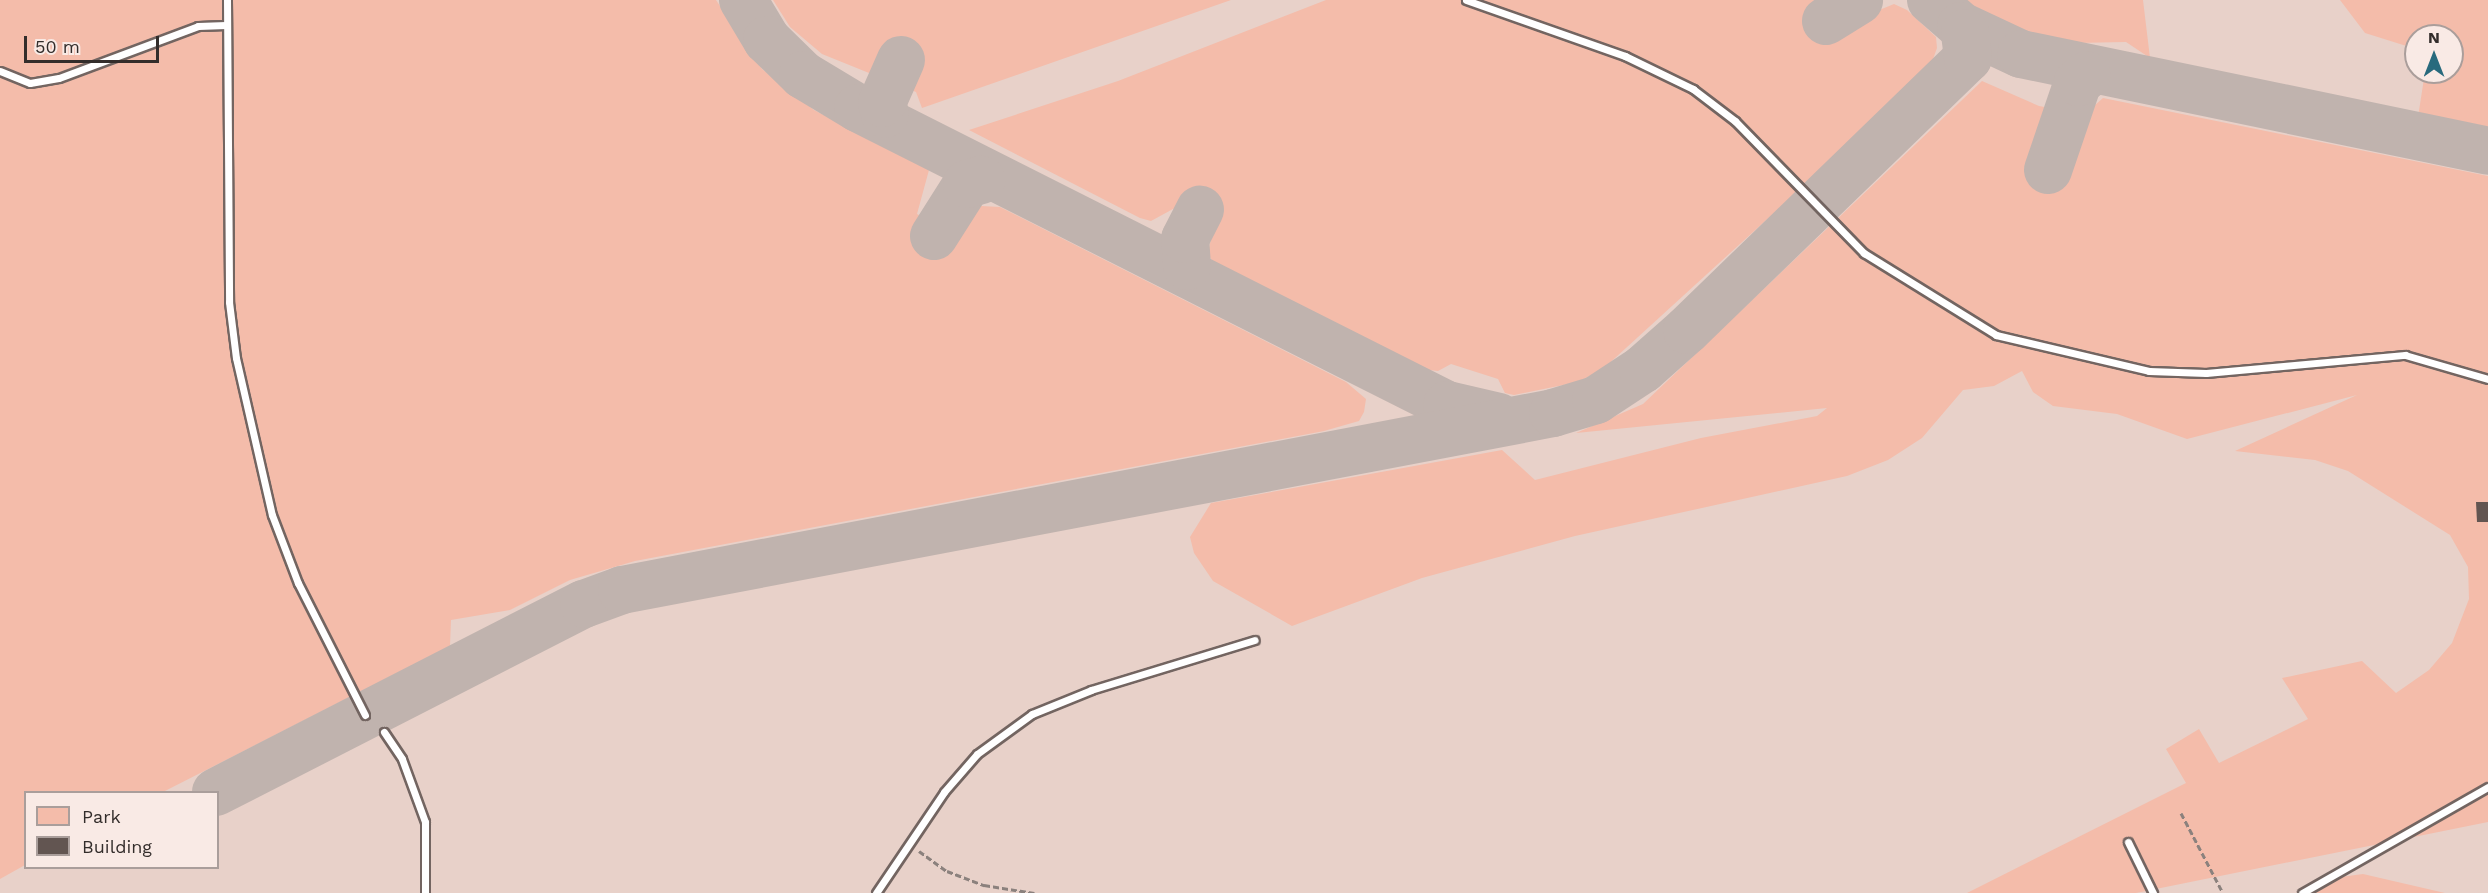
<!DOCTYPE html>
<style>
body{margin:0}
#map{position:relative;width:2488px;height:893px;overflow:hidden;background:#ecddd8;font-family:"Work Sans",sans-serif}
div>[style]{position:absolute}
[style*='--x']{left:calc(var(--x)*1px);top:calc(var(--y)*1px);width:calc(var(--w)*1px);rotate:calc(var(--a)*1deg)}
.built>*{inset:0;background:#e8d1c9}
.green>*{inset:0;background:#f4bcaa}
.taxiway>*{height:48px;margin:-24px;padding:0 24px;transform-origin:24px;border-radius:24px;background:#c0b3ae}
.building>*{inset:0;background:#625551}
.path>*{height:3px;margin-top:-1.5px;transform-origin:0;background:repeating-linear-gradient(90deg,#8b817d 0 6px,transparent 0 9px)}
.roads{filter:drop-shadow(2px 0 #736561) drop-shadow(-2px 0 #736561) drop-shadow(0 2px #736561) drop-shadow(0 -2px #736561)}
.lane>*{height:7px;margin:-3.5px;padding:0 3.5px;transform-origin:3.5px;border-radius:3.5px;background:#fff}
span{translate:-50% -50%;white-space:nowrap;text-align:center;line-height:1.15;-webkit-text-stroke:6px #f9eae5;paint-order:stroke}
.legend{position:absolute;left:24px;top:791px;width:195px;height:78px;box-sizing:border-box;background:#f9eae5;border:2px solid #aa9e9b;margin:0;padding:8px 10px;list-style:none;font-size:18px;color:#332d2b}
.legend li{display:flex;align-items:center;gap:12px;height:30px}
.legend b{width:30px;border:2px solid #aa9e9b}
.north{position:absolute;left:2404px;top:24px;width:60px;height:60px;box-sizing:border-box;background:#f9eae5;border:2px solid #aa9e9b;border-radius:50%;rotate:0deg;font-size:16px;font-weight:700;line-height:24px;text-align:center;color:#332d2b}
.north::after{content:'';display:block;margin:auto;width:21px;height:27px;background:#286a7d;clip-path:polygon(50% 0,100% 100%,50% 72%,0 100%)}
.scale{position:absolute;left:24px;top:36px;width:135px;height:27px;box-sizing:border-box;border:3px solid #332d2b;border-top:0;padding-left:8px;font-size:18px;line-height:21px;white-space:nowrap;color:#332d2b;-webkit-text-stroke:4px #f9eae5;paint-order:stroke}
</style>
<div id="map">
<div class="built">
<i style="clip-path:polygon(evenodd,0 0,2488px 0,2488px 893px,0 893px,0 0,2416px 36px,2452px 36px,2452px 72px,2416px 72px,2416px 36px,0 0,26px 792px,218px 792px,218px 868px,26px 868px,26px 792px)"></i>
</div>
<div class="green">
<i style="clip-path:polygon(0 0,716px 0,762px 69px,814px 110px,929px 170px,917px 214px,960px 236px,981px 206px,1000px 207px,1346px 382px,1366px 399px,1364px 412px,1359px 421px,1324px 431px,635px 561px,570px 580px,510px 610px,451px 620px,450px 646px,163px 792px,26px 792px,25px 865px,0 879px)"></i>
<i style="clip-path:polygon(773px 0,1231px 0,922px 108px,916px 92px,822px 54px,790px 27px)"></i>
<i style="clip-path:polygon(1326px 0,1867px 0,1872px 13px,1894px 4px,1907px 10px,1936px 37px,1937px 48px,1932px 62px,1810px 180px,1603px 369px,1578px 382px,1514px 395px,1505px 393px,1498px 379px,1451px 364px,1438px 371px,1421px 369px,1213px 263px,1208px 253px,1213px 229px,1173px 209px,1151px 221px,1140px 218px,969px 130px,1118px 81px)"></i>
<i style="clip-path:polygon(1964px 0,2143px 0,2150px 58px,2126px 42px,2074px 43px,2004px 25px)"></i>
<i style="clip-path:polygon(2340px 0,2488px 0,2488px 130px,2418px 117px,2425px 72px,2452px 72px,2452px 36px,2416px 36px,2416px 49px,2365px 33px)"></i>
<i style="clip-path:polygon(1982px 81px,2039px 106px,2085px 114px,2103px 98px,2488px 176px,2488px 822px,2136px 893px,1967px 893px,2186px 783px,2166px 749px,2199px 729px,2219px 763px,2308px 719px,2282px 678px,2362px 661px,2396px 693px,2429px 670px,2452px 643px,2469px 599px,2468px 567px,2450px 535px,2348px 471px,2315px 460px,2235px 451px,2357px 395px,2187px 439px,2117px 414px,2053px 406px,2033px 392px,2022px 371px,1994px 386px,1963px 390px,1922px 438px,1888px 460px,1847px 476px,1575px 536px,1422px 578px,1292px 626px,1213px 581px,1194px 553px,1190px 537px,1211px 503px,1502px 450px,1535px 480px,1701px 438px,1817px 416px,1827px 408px,1576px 433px,1643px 404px)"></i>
<i style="clip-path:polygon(2363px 874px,2445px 893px,2316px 893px,2326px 879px)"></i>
</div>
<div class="taxiway">
<i style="--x:743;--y:0;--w:47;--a:59"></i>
<i style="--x:767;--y:40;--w:50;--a:44.2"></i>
<i style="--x:803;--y:75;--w:64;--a:31"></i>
<i style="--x:858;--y:108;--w:660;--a:26.76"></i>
<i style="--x:1447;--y:405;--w:53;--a:13"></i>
<i style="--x:1931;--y:0;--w:40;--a:41"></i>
<i style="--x:1961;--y:26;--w:66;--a:25"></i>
<i style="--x:2021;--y:54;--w:477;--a:11.7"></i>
<i style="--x:1826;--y:21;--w:39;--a:-32"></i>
<i style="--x:885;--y:114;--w:11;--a:-105"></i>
<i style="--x:882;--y:103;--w:47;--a:-66.2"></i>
<i style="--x:2048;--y:170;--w:93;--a:-71.2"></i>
<i style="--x:2078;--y:82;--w:11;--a:-38"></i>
<i style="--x:934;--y:236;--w:62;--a:-57.6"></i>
<i style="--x:967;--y:184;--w:15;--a:-16"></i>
<i style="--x:1187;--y:266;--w:27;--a:-94"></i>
<i style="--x:1185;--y:239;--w:33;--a:-63"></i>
<i style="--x:216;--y:792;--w:413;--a:-27.1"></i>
<i style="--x:584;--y:604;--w:40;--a:-20.2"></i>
<i style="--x:622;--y:590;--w:948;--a:-10.76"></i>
<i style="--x:1553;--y:413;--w:45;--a:-16.8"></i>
<i style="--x:1596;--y:400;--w:56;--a:-33.4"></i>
<i style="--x:1643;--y:369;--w:59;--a:-41.6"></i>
<i style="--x:1687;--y:330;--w:391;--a:-44.1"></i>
<i style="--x:1968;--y:58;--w:25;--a:-97"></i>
</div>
<div class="building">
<i style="clip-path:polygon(2476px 502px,2488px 502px,2488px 522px,2477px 522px)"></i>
</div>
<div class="path">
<i style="--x:2181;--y:813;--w:90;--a:62.3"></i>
<i style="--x:919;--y:851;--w:34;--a:36"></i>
<i style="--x:947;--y:871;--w:40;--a:21"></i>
<i style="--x:984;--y:885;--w:51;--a:9.1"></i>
</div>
<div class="roads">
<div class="lane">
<i style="--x:227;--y:0;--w:302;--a:89.6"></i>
<i style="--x:229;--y:302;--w:56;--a:82.9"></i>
<i style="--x:236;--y:358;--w:161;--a:77.1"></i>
<i style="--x:272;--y:515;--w:73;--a:69.1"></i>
<i style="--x:298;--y:583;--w:148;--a:63.1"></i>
<i style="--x:1466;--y:0;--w:169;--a:19.4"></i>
<i style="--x:1625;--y:56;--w:76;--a:25.9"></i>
<i style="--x:1693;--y:89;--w:53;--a:37.3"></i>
<i style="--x:1735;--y:121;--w:185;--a:45.7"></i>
<i style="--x:1864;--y:253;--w:155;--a:31.8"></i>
<i style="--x:1996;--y:335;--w:157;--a:13.2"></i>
<i style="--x:2149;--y:371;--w:57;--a:2"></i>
<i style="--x:2206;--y:373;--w:200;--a:-5.2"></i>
<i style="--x:2405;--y:355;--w:86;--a:16.1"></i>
<i style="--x:0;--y:71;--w:32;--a:22"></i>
<i style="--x:30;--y:83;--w:29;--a:-10"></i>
<i style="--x:59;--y:78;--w:148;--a:-20.5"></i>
<i style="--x:198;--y:26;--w:28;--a:-2"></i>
<i style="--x:384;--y:732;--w:32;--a:56"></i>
<i style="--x:402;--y:759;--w:67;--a:69.9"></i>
<i style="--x:425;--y:822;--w:71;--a:90"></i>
<i style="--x:2128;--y:842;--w:57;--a:63.9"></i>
<i style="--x:876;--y:893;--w:122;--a:-56"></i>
<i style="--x:944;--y:792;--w:50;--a:-49"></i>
<i style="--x:977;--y:754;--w:68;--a:-36"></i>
<i style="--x:1032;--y:714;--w:64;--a:-22.1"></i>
<i style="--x:1091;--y:690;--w:171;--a:-17"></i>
<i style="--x:2302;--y:893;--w:214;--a:-29.7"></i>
</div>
</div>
<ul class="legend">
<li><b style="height:16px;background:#f4bcaa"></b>Park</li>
<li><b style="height:16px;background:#625551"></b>Building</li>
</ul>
<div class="north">N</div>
<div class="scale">50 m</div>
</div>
